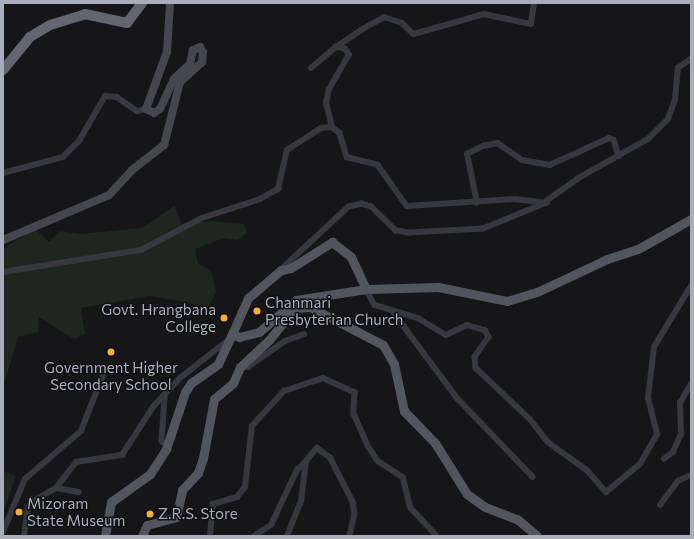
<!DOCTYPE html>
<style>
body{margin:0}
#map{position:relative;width:694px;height:539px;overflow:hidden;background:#161618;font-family:Commissioner,sans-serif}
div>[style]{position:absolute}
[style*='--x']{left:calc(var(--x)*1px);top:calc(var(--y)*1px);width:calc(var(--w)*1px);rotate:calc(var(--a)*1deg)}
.green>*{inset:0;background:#1e261f}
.street>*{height:5.5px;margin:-2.75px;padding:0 2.75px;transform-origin:2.75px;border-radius:2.75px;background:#37383d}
.secondary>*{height:8px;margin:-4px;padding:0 4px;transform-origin:4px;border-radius:4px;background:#45474d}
.primary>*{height:9px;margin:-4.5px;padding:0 4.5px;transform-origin:4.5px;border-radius:4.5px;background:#53555c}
.highway>*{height:10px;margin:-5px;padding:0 5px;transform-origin:5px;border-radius:5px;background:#63666e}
.dots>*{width:11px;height:11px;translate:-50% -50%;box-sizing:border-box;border:2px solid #111113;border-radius:50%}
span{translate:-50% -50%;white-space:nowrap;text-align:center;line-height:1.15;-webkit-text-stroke:3px #111113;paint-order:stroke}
.poi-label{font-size:15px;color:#a8adb8}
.left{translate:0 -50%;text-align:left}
.right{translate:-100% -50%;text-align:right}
.frame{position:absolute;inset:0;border:4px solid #a8adb8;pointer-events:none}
</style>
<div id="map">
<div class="green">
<i style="clip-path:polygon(174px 206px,182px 224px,207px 221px,244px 224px,247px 232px,238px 240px,224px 238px,195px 249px,198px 264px,211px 270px,216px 292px,206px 312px,191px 303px,149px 296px,81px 308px,85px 334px,74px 339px,39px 317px,38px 332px,18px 337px,3px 388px,3px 249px,35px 229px,49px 242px,60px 231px,80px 234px,142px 228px)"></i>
<i style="clip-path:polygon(3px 471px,16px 476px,3px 513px)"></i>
</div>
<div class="street">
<i style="--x:311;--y:68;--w:33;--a:-40"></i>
<i style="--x:332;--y:127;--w:25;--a:-104"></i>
<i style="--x:326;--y:103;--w:14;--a:-78"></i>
<i style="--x:329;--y:89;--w:39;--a:-60"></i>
<i style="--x:349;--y:55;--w:7;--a:-124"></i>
<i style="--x:345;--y:49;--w:9;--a:-167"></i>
<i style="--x:336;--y:47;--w:30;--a:-34"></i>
<i style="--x:361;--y:30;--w:26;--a:-29"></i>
<i style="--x:384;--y:17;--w:19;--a:18"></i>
<i style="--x:402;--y:23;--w:16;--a:43"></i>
<i style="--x:414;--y:34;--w:73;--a:-15.9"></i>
<i style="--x:484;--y:14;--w:48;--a:12"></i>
<i style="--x:531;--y:24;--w:21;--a:-82"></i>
<i style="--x:3;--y:173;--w:62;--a:-14.9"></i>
<i style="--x:63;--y:157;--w:23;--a:-45"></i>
<i style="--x:79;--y:141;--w:52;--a:-60"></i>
<i style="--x:105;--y:96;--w:12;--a:5"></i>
<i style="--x:117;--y:97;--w:24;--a:35"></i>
<i style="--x:137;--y:111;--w:9;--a:-13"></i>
<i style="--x:546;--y:201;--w:38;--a:-35"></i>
<i style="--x:577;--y:179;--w:81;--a:-29.4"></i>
<i style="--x:648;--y:139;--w:28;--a:-45"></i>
<i style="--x:668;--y:119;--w:20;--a:-70"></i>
<i style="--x:675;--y:100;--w:32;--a:-85"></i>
<i style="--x:678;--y:68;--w:16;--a:-35"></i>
<i style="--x:477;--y:203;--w:50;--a:-101.5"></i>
<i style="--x:467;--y:154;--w:18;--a:-27"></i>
<i style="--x:483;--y:146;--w:15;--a:-11"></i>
<i style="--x:498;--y:143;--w:29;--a:35"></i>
<i style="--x:522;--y:160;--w:28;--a:10"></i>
<i style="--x:550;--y:165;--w:65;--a:-24.6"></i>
<i style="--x:609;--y:138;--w:5;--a:22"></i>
<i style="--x:614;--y:140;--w:17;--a:73"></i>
<i style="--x:3;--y:272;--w:140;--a:-9.1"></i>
<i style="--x:141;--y:250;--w:69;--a:-27.7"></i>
<i style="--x:202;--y:218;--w:61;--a:-18.1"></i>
<i style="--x:260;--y:199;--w:21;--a:-29"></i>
<i style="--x:278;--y:189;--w:40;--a:-77"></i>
<i style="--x:287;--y:150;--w:40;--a:-32.9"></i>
<i style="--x:321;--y:128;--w:11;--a:-5"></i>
<i style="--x:332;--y:127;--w:10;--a:37"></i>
<i style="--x:340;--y:133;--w:25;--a:74"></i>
<i style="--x:347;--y:157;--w:32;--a:14"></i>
<i style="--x:378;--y:165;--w:50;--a:54.7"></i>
<i style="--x:407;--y:206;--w:108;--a:-3.7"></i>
<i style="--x:515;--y:199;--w:32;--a:7"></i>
<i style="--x:547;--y:203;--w:69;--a:157.9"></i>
<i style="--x:483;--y:229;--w:74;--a:176.9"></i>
<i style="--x:409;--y:233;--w:13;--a:-171"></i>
<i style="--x:396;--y:231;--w:35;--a:-136"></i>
<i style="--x:371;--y:207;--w:9;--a:-162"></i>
<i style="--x:362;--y:204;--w:13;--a:167"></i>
<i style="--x:349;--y:207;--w:93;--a:137.2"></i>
<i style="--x:366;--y:289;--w:18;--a:61"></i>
<i style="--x:375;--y:305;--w:45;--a:16.8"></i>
<i style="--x:418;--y:318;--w:33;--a:31"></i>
<i style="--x:446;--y:335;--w:23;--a:-25"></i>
<i style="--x:467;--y:325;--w:19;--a:16"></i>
<i style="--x:485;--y:330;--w:8;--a:60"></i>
<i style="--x:489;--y:337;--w:24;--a:125"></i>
<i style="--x:475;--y:357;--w:11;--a:85"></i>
<i style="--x:476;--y:368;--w:74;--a:43.4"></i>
<i style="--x:530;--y:419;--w:29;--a:52"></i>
<i style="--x:548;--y:442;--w:49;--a:35.9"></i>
<i style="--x:588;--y:471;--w:28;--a:49"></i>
<i style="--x:606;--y:492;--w:44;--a:-39.5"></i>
<i style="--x:640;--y:464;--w:34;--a:-60"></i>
<i style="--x:657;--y:434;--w:37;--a:-104"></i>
<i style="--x:648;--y:398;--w:51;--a:-83.3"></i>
<i style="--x:654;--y:347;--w:71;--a:-58.8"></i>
<i style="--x:394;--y:313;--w:107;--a:53.3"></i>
<i style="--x:458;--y:399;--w:108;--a:46.1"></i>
<i style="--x:240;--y:367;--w:8;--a:0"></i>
<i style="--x:248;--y:367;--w:45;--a:-35.1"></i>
<i style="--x:285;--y:341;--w:20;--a:-20"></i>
<i style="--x:165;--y:398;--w:43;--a:94"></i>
<i style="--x:162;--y:441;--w:6;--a:45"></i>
<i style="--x:664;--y:459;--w:11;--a:-38"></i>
<i style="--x:673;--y:452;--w:20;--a:-66"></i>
<i style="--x:681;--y:434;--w:31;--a:-92"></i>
<i style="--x:680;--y:403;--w:22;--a:-60"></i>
<i style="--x:56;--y:488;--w:23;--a:10"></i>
<i style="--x:660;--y:505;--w:30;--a:-53"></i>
<i style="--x:678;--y:481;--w:14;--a:-25"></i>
<i style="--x:3;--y:532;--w:57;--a:-67.5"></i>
<i style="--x:25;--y:479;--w:74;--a:-40.6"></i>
<i style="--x:81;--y:431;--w:66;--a:-68.5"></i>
<i style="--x:24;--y:536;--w:28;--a:-82"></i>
<i style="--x:28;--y:508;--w:13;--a:-45"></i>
<i style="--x:37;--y:499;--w:22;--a:-30"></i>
<i style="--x:56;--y:488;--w:33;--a:-52"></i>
<i style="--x:76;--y:462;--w:47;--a:-8.7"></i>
<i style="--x:122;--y:455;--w:57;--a:-57.1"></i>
<i style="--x:153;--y:407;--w:38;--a:-47"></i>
<i style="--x:179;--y:379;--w:61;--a:-38.4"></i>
<i style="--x:210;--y:536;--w:32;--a:-85"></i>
<i style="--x:213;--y:504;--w:25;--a:-16"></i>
<i style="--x:237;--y:497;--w:13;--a:-51"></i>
<i style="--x:245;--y:487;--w:61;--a:-83.5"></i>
<i style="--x:252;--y:426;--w:47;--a:-47.6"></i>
<i style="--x:284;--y:391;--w:41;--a:-18.4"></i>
<i style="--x:323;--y:378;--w:35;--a:24"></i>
<i style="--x:355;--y:392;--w:22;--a:93"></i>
<i style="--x:354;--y:414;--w:36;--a:66"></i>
<i style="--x:369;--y:447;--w:17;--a:57"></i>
<i style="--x:378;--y:461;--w:30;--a:33"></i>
<i style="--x:403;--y:477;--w:32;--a:76"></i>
<i style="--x:411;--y:508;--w:38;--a:47"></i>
<i style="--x:254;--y:536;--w:20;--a:-33"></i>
<i style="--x:271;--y:525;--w:61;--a:-64.7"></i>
<i style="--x:297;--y:470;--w:13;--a:-45"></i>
<i style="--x:287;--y:536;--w:38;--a:-68"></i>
<i style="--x:301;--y:501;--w:40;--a:-82.9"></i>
<i style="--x:306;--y:461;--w:17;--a:-50"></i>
<i style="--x:317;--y:448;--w:16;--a:35"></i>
<i style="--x:330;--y:457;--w:51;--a:62.9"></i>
<i style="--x:353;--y:502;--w:12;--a:81"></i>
<i style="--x:355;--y:514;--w:23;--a:103"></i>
</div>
<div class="secondary">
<i style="--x:3;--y:240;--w:115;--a:-23"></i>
<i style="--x:109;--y:195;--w:34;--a:-47"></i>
<i style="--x:132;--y:170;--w:41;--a:-38"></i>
<i style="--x:164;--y:145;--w:65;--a:-75.7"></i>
<i style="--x:180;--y:82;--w:30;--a:-42"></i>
<i style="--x:202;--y:62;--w:10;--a:-84"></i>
<i style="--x:203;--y:52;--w:6;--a:-121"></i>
<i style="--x:200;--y:47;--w:8;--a:157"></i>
<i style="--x:193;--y:50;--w:14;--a:102"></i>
<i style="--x:190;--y:64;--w:22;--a:137"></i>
<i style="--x:174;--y:79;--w:33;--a:115"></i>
<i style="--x:160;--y:109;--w:7;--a:146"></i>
<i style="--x:154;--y:113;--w:9;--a:-153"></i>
<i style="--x:146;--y:109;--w:61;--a:-69.8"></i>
<i style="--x:167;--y:52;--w:49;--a:-86.5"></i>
</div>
<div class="primary">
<i style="--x:232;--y:334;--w:39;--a:-66"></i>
<i style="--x:248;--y:298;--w:43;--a:-40.3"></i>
<i style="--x:281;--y:270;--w:10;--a:-11"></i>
<i style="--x:291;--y:268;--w:49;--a:-32.4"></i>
<i style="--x:332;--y:242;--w:24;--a:38"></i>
<i style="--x:351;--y:257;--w:35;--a:65"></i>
<i style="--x:105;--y:536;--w:35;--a:-80"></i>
<i style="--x:111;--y:502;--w:48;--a:-35.7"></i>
<i style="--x:150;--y:474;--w:30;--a:-57"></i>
<i style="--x:166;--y:449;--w:60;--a:-71.6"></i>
<i style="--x:185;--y:392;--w:11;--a:-56"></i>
<i style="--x:191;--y:383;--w:33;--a:-35"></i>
<i style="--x:218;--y:364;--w:33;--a:-65"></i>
<i style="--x:232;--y:334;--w:8;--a:23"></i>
<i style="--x:239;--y:337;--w:21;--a:-14"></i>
<i style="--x:259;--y:332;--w:49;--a:-40.9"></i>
<i style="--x:296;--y:300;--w:71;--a:-8.9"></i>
<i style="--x:366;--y:289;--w:72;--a:-1.6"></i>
<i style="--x:438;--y:287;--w:70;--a:11.5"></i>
<i style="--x:507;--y:301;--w:31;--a:-17"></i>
<i style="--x:537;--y:292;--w:77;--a:-25.2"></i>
<i style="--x:607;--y:259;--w:33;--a:-18"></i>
<i style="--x:638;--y:249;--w:61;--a:-29.5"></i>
<i style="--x:142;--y:536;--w:12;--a:-66"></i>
<i style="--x:147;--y:525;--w:30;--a:-15"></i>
<i style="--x:176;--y:517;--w:28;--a:-77"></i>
<i style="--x:182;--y:490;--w:23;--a:-47"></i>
<i style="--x:198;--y:473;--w:16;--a:-72"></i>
<i style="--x:203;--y:458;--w:60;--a:-79.4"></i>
<i style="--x:214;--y:399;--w:25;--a:-40"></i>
<i style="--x:233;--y:383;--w:17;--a:-66"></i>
<i style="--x:240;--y:367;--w:40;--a:-43"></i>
<i style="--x:269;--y:340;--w:32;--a:-51"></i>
<i style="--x:289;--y:315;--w:10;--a:-45"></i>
<i style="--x:296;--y:308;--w:14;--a:-4"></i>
<i style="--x:310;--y:307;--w:82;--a:27.5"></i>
<i style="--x:383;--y:345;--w:22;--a:60"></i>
<i style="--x:394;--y:364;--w:48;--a:78"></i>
<i style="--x:404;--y:411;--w:45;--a:45.9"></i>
<i style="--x:435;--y:443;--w:60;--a:57.9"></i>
<i style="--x:467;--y:494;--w:22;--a:36"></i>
<i style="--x:485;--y:507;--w:34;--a:21"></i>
<i style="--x:517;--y:519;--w:26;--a:40"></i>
</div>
<div class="highway">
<i style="--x:3;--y:70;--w:43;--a:-50.7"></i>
<i style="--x:30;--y:37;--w:23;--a:-31"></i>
<i style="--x:50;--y:25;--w:37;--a:-17"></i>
<i style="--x:85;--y:14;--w:43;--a:12.1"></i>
<i style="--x:127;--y:23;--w:25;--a:-53"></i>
</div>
<div class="dots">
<i style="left:257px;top:311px;background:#f2b134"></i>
<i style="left:224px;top:318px;background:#f2b134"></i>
<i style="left:111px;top:352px;background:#f2b134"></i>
<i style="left:19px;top:512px;background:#f2b134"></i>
<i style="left:150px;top:514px;background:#f2b134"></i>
</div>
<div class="poi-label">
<span class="left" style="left:265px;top:311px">Chanmari<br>Presbyterian Church</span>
<span class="right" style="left:216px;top:318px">Govt. Hrangbana<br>College</span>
<span style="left:111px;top:376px">Government Higher<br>Secondary School</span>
<span class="left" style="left:27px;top:512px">Mizoram<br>State Museum</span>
<span class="left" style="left:158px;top:514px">Z.R.S. Store</span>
</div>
<div class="frame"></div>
</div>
